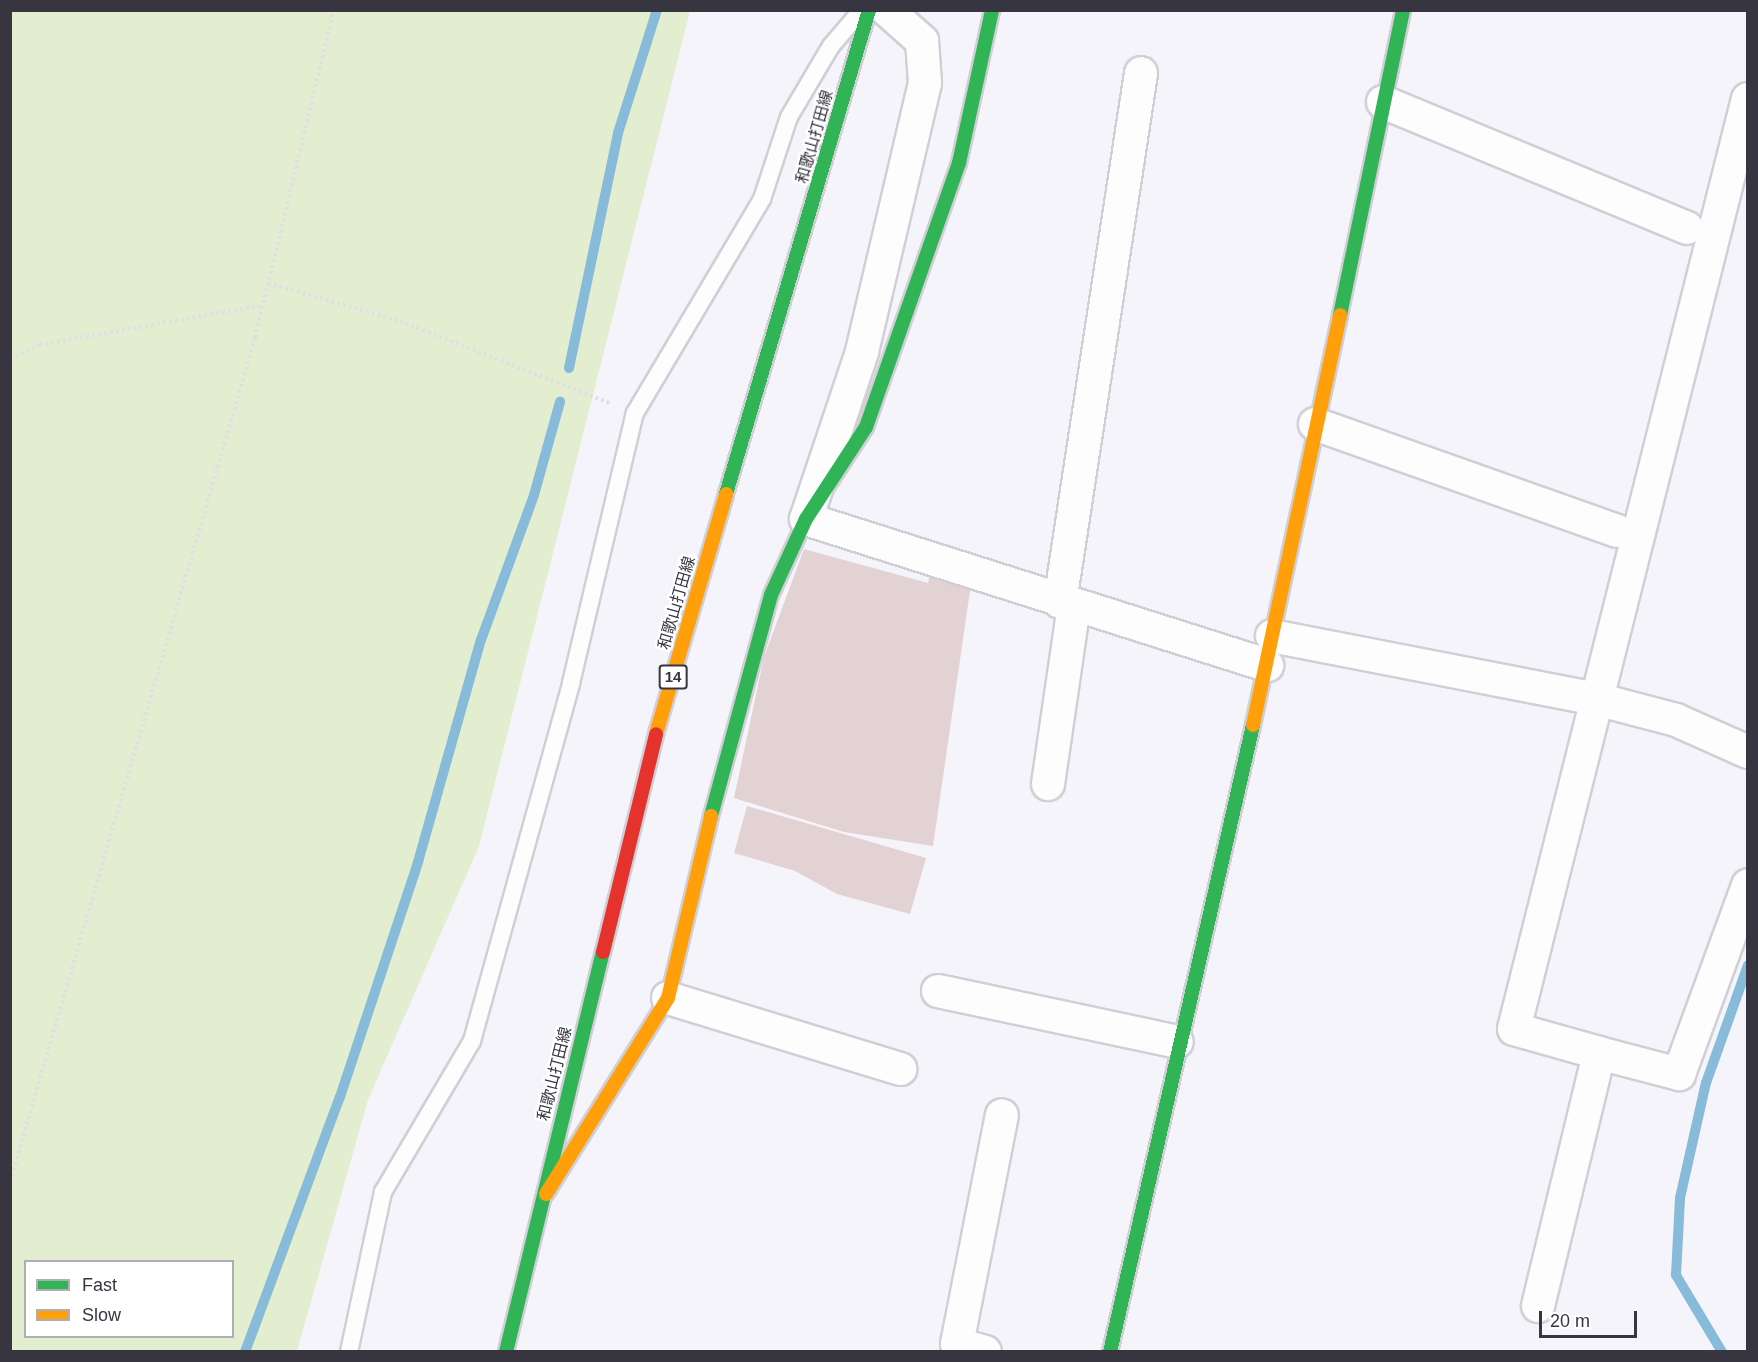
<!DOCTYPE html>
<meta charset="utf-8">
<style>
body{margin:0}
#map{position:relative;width:1758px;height:1362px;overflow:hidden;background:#f5f4fa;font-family:Helvetica,"Noto Sans JP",sans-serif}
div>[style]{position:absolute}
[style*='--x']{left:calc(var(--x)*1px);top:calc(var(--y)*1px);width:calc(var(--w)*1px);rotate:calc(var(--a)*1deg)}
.green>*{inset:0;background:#e2eecf}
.stream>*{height:10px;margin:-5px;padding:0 5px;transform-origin:5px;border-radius:5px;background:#88bad9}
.building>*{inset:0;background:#e2d2d3}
.path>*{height:4px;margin-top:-2px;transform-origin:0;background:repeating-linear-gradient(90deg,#e0e0e1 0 3px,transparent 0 6px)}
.roads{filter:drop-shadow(2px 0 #d0cfd6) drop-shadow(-2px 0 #d0cfd6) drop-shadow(0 2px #d0cfd6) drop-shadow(0 -2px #d0cfd6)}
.lane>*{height:16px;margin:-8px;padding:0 8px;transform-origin:8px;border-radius:8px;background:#fefdfe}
.street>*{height:32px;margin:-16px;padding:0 16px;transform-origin:16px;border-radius:16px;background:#fefdfe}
.fast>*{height:14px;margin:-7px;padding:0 7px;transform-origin:7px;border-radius:7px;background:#30b455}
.slow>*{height:14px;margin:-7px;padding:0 7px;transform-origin:7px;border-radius:7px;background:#ff9f0a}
.jam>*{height:14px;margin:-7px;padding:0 7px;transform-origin:7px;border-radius:7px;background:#e5322d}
span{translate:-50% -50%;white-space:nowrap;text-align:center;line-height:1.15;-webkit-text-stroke:4.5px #fff;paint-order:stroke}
.shield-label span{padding:2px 4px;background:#fff;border:2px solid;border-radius:4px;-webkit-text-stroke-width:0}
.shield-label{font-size:15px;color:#373540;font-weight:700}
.street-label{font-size:16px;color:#373540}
.frame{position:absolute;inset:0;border:12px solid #373540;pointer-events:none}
.legend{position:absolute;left:24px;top:1260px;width:210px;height:78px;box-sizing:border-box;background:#fff;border:2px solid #afaeb3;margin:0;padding:8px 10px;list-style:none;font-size:18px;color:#373540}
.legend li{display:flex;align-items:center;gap:12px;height:30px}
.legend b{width:30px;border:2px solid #afaeb3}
.scale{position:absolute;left:1539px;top:1311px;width:98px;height:27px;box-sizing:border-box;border:3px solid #373540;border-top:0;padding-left:8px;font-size:18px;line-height:21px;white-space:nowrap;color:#373540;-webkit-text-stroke:4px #fff;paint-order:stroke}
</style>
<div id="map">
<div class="green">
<i style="clip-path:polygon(evenodd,10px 11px,690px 11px,479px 846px,368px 1100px,297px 1351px,11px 1351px,10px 11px,26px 1262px,232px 1262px,232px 1336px,26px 1336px,26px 1262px)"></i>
</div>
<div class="stream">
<i style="--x:569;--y:368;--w:240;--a:-78.2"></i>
<i style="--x:618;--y:133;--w:129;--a:-72.4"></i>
<i style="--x:245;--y:1352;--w:272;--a:-69.6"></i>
<i style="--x:340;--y:1097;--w:248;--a:-71.6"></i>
<i style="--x:418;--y:862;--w:231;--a:-74.2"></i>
<i style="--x:481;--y:640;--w:154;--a:-69.9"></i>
<i style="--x:534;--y:495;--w:97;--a:-74.4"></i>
<i style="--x:1722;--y:1352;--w:90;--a:-120.9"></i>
<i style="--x:1676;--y:1275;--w:77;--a:-87"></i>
<i style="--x:1680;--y:1198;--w:118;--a:-77.3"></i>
<i style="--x:1706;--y:1083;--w:125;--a:-70.4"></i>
</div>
<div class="building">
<i style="clip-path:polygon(804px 549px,928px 583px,931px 569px,971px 584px,933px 846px,844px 832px,734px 798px,764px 657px)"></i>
<i style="clip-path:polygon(747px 806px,926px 858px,910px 914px,837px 894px,795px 871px,734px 853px)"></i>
</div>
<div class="path">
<i style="--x:268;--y:283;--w:137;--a:16.1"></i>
<i style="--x:400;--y:321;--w:228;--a:21.4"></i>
<i style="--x:10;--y:359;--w:32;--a:-26"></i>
<i style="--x:39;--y:345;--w:228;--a:-10.1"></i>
<i style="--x:10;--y:1182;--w:879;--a:-73.81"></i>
<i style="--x:255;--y:338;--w:337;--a:-76.5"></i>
</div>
<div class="roads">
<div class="lane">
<i style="--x:349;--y:1352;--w:164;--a:-78"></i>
<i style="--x:383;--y:1192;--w:175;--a:-59.5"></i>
<i style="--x:472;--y:1041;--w:371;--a:-74.5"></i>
<i style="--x:571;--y:683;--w:277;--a:-76.7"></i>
<i style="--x:635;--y:413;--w:249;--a:-59.3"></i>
<i style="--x:762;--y:199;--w:86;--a:-71.8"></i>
<i style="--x:789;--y:117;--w:82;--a:-59.4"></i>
<i style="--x:831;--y:46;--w:46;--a:-49.4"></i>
</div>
<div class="street">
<i style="--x:887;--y:10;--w:47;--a:41.5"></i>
<i style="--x:922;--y:41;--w:42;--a:85.9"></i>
<i style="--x:925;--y:83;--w:276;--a:103.2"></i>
<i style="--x:862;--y:352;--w:176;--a:108.5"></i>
<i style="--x:806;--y:519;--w:484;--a:17.6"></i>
<i style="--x:1383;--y:102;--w:329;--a:22.5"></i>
<i style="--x:1315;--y:424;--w:320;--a:19.5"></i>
<i style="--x:1060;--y:602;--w:535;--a:-81.29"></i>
<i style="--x:1272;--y:636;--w:334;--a:11"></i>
<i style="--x:1600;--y:700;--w:79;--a:14.7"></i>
<i style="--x:1676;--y:720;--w:79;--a:24"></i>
<i style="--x:1048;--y:784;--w:180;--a:-81.7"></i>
<i style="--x:938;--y:991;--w:244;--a:12"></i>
<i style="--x:668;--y:998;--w:243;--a:17"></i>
<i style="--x:1599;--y:1053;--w:88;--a:-164.2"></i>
<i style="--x:1514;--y:1029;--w:959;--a:-75.88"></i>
<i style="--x:1538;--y:1306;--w:260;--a:-76.4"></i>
<i style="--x:1599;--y:1053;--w:83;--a:14.7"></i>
<i style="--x:1679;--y:1074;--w:201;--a:-69.9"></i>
<i style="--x:985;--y:1352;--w:29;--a:-164"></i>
<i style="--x:957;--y:1344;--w:233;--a:-78.9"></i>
</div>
<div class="fast">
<i style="--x:1340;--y:315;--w:311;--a:-78.3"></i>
<i style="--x:726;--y:494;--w:505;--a:-73.54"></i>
<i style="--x:711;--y:816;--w:229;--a:-74.8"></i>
<i style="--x:771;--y:595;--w:84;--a:-65.3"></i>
<i style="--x:806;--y:519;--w:110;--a:-56.9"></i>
<i style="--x:866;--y:427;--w:280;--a:-70.6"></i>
<i style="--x:959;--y:163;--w:157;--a:-77.8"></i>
<i style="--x:506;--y:1352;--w:412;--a:-76.4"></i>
<i style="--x:1110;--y:1352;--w:643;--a:-77.15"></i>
</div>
<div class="slow">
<i style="--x:1253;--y:725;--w:419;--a:-78"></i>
<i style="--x:656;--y:734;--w:250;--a:-73.7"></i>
<i style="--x:546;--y:1194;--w:231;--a:-58.1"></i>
<i style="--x:668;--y:998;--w:187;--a:-76.7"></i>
</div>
<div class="jam">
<i style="--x:603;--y:952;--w:224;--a:-76.3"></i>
</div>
</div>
<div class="shield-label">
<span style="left:673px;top:677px">14</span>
</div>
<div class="street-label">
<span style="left:815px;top:137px;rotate:-74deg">和歌山打田線</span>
<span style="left:677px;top:603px;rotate:-74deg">和歌山打田線</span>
<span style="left:555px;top:1074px;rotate:-76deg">和歌山打田線</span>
</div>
<div class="frame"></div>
<ul class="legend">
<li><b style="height:8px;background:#30b455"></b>Fast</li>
<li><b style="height:8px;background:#ff9f0a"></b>Slow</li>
</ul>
<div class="scale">20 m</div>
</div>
